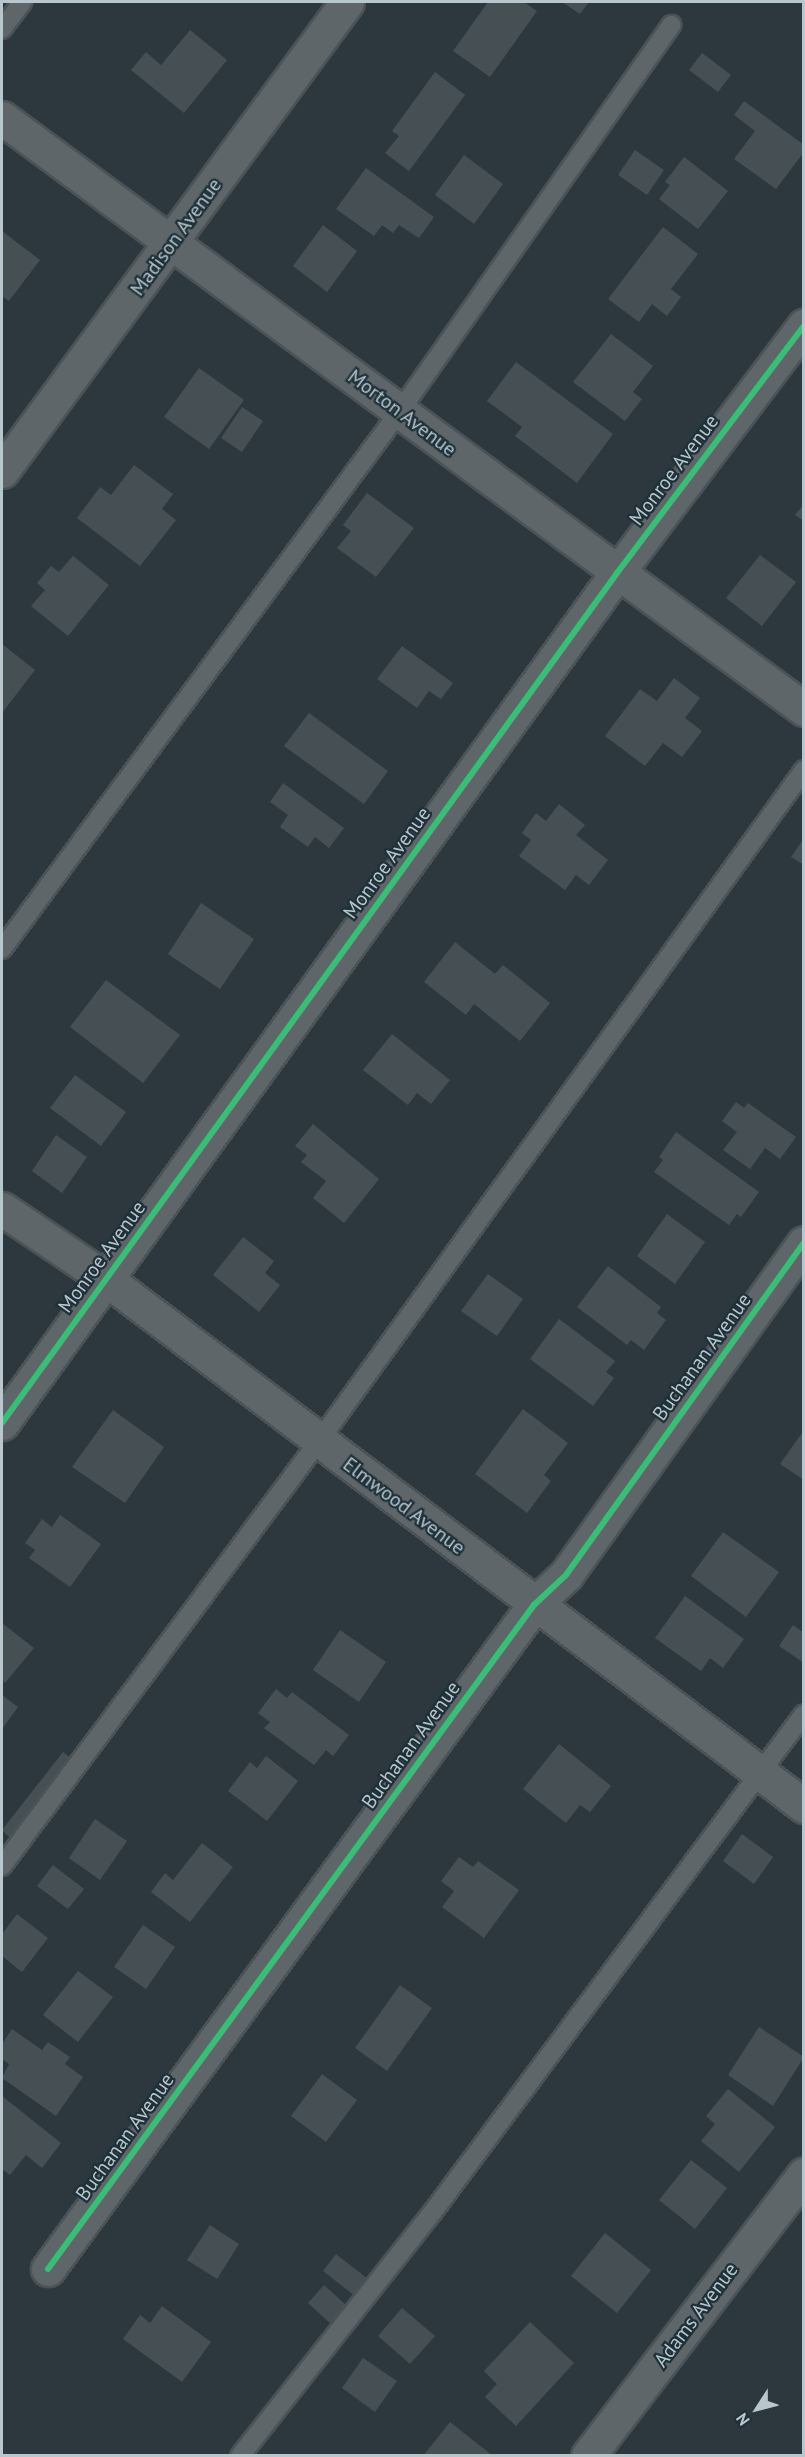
<!DOCTYPE html>
<style>
body{margin:0}
#map{position:relative;width:805px;height:2457px;overflow:hidden;background:#2c383d;font-family:"PT Sans",sans-serif}
div>[style]{position:absolute}
[style*='--x']{left:calc(var(--x)*1px);top:calc(var(--y)*1px);width:calc(var(--w)*1px);rotate:calc(var(--a)*1deg)}
.building>*{inset:0;background:#465054}
.roads{filter:drop-shadow(2px 0 #4b5357) drop-shadow(-2px 0 #4b5357) drop-shadow(0 2px #4b5357) drop-shadow(0 -2px #4b5357)}
.lane>*{height:18px;margin:-9px;padding:0 9px;transform-origin:9px;border-radius:9px;background:#5e666a}
.street>*{height:33px;margin:-16.5px;padding:0 16.5px;transform-origin:16.5px;border-radius:16.5px;background:#5e666a}
.cycleway>*{height:6px;margin:-3px;padding:0 3px;transform-origin:3px;border-radius:3px;background:#3abd76}
span{translate:-50% -50%;white-space:nowrap;text-align:center;line-height:1.15;-webkit-text-stroke:4.5px #1f3038;paint-order:stroke}
.street-label{font-size:20px;color:#b8c6cd}
.frame{position:absolute;inset:0;border:3px solid #b8c6cd;pointer-events:none}
.north{position:absolute;left:727px;top:2379px;width:60px;height:60px;-webkit-text-stroke:4px #1f3038;paint-order:stroke;rotate:234deg;font-size:16px;font-weight:700;line-height:24px;text-align:center;color:#b8c6cd}
.north::after{content:'';display:block;margin:auto;width:21px;height:27px;background:#b8c6cd;clip-path:polygon(50% 0,100% 100%,50% 72%,0 100%)}
</style>
<div id="map">
<div class="building">
<i style="clip-path:polygon(488px 2px,524px 2px,537px 11px,490px 77px,453px 51px)"></i>
<i style="clip-path:polygon(562px 2px,589px 2px,580px 14px)"></i>
<i style="clip-path:polygon(190px 30px,227px 60px,184px 113px,131px 70px,146px 52px,161px 65px)"></i>
<i style="clip-path:polygon(702px 53px,731px 75px,718px 92px,689px 70px)"></i>
<i style="clip-path:polygon(435px 72px,465px 95px,409px 171px,385px 153px,399px 136px,392px 131px)"></i>
<i style="clip-path:polygon(744px 101px,804px 145px,804px 152px,776px 189px,734px 159px,755px 131px,734px 115px)"></i>
<i style="clip-path:polygon(635px 150px,664px 170px,647px 195px,618px 175px)"></i>
<i style="clip-path:polygon(464px 155px,503px 184px,474px 224px,435px 195px)"></i>
<i style="clip-path:polygon(684px 157px,728px 191px,698px 229px,659px 199px,670px 185px,665px 182px)"></i>
<i style="clip-path:polygon(366px 168px,434px 217px,419px 238px,399px 225px,393px 233px,382px 225px,374px 236px,336px 209px)"></i>
<i style="clip-path:polygon(323px 225px,357px 251px,327px 292px,293px 266px)"></i>
<i style="clip-path:polygon(663px 227px,698px 254px,671px 289px,681px 297px,667px 316px,652px 304px,639px 322px,608px 299px)"></i>
<i style="clip-path:polygon(2px 231px,40px 260px,9px 301px,2px 296px)"></i>
<i style="clip-path:polygon(611px 334px,653px 366px,633px 392px,642px 399px,625px 421px,573px 382px)"></i>
<i style="clip-path:polygon(516px 362px,613px 434px,577px 483px,515px 436px,522px 427px,487px 401px)"></i>
<i style="clip-path:polygon(199px 368px,244px 400px,209px 449px,164px 417px)"></i>
<i style="clip-path:polygon(242px 407px,263px 421px,242px 452px,221px 438px)"></i>
<i style="clip-path:polygon(134px 465px,173px 494px,162px 509px,176px 520px,140px 566px,77px 518px,100px 487px,111px 495px)"></i>
<i style="clip-path:polygon(367px 493px,414px 528px,376px 577px,337px 548px,351px 531px,343px 525px)"></i>
<i style="clip-path:polygon(804px 504px,804px 521px,795px 515px)"></i>
<i style="clip-path:polygon(760px 555px,796px 582px,762px 626px,726px 598px)"></i>
<i style="clip-path:polygon(73px 556px,109px 585px,68px 636px,31px 606px,45px 590px,37px 583px,51px 566px,59px 572px)"></i>
<i style="clip-path:polygon(2px 644px,35px 670px,2px 713px)"></i>
<i style="clip-path:polygon(402px 646px,453px 683px,441px 699px,429px 691px,417px 708px,377px 679px)"></i>
<i style="clip-path:polygon(674px 678px,700px 698px,685px 718px,702px 731px,682px 757px,663px 743px,645px 766px,605px 736px,640px 689px,657px 701px)"></i>
<i style="clip-path:polygon(309px 713px,388px 771px,364px 804px,284px 746px)"></i>
<i style="clip-path:polygon(283px 783px,344px 828px,329px 848px,315px 837px,308px 847px,280px 827px,288px 815px,270px 802px)"></i>
<i style="clip-path:polygon(559px 804px,585px 825px,576px 835px,608px 860px,589px 885px,576px 875px,565px 890px,519px 856px,531px 840px,522px 833px,536px 813px,546px 821px)"></i>
<i style="clip-path:polygon(804px 838px,804px 865px,791px 857px)"></i>
<i style="clip-path:polygon(201px 903px,254px 939px,220px 989px,168px 954px)"></i>
<i style="clip-path:polygon(455px 942px,495px 974px,503px 965px,550px 1003px,520px 1041px,474px 1004px,466px 1015px,424px 982px)"></i>
<i style="clip-path:polygon(106px 980px,180px 1035px,143px 1083px,70px 1027px)"></i>
<i style="clip-path:polygon(392px 1034px,450px 1080px,431px 1104px,417px 1093px,408px 1105px,363px 1070px)"></i>
<i style="clip-path:polygon(75px 1075px,126px 1112px,101px 1146px,50px 1108px)"></i>
<i style="clip-path:polygon(736px 1102px,744px 1108px,748px 1103px,796px 1137px,780px 1159px,765px 1148px,750px 1169px,723px 1150px,737px 1132px,722px 1121px)"></i>
<i style="clip-path:polygon(313px 1124px,379px 1179px,344px 1223px,313px 1198px,326px 1181px,301px 1162px,307px 1155px,295px 1146px)"></i>
<i style="clip-path:polygon(676px 1132px,759px 1192px,741px 1217px,737px 1214px,729px 1225px,654px 1172px,663px 1160px,659px 1157px)"></i>
<i style="clip-path:polygon(56px 1135px,87px 1157px,62px 1193px,32px 1171px)"></i>
<i style="clip-path:polygon(667px 1214px,705px 1242px,675px 1284px,637px 1256px)"></i>
<i style="clip-path:polygon(243px 1237px,274px 1261px,265px 1273px,280px 1285px,259px 1312px,213px 1275px)"></i>
<i style="clip-path:polygon(608px 1266px,661px 1307px,657px 1313px,666px 1320px,644px 1350px,631px 1340px,627px 1345px,577px 1307px)"></i>
<i style="clip-path:polygon(488px 1274px,523px 1299px,497px 1336px,461px 1311px)"></i>
<i style="clip-path:polygon(559px 1319px,615px 1361px,606px 1372px,614px 1378px,593px 1406px,530px 1359px)"></i>
<i style="clip-path:polygon(523px 1409px,568px 1443px,544px 1475px,551px 1481px,527px 1513px,475px 1474px)"></i>
<i style="clip-path:polygon(113px 1410px,164px 1447px,125px 1503px,72px 1467px)"></i>
<i style="clip-path:polygon(804px 1430px,804px 1480px,780px 1464px)"></i>
<i style="clip-path:polygon(60px 1515px,101px 1544px,70px 1587px,29px 1558px,35px 1550px,25px 1543px,42px 1519px,52px 1527px)"></i>
<i style="clip-path:polygon(723px 1532px,779px 1572px,746px 1617px,691px 1576px)"></i>
<i style="clip-path:polygon(685px 1596px,744px 1639px,723px 1668px,710px 1658px,701px 1671px,655px 1638px)"></i>
<i style="clip-path:polygon(2px 1623px,34px 1648px,5px 1683px,2px 1680px)"></i>
<i style="clip-path:polygon(793px 1625px,804px 1633px,804px 1663px,779px 1646px)"></i>
<i style="clip-path:polygon(340px 1630px,386px 1662px,359px 1702px,313px 1670px)"></i>
<i style="clip-path:polygon(276px 1689px,287px 1698px,292px 1692px,349px 1735px,333px 1756px,326px 1750px,314px 1765px,264px 1728px,270px 1722px,258px 1713px)"></i>
<i style="clip-path:polygon(2px 1695px,18px 1707px,2px 1729px)"></i>
<i style="clip-path:polygon(559px 1744px,611px 1786px,590px 1812px,580px 1805px,566px 1823px,523px 1789px)"></i>
<i style="clip-path:polygon(63px 1752px,77px 1763px,14px 1842px,2px 1830px)"></i>
<i style="clip-path:polygon(266px 1756px,298px 1781px,267px 1821px,228px 1791px,250px 1762px,257px 1768px)"></i>
<i style="clip-path:polygon(95px 1819px,127px 1841px,100px 1880px,69px 1858px)"></i>
<i style="clip-path:polygon(742px 1834px,773px 1857px,754px 1884px,723px 1861px)"></i>
<i style="clip-path:polygon(202px 1843px,233px 1867px,190px 1922px,151px 1892px,165px 1873px,173px 1880px)"></i>
<i style="clip-path:polygon(459px 1857px,473px 1867px,478px 1861px,519px 1890px,484px 1938px,442px 1907px,454px 1891px,441px 1881px)"></i>
<i style="clip-path:polygon(53px 1865px,84px 1889px,68px 1909px,37px 1886px)"></i>
<i style="clip-path:polygon(17px 1914px,48px 1938px,22px 1972px,2px 1956px,2px 1934px)"></i>
<i style="clip-path:polygon(143px 1925px,175px 1947px,146px 1989px,114px 1967px)"></i>
<i style="clip-path:polygon(78px 1971px,113px 1997px,78px 2042px,43px 2015px)"></i>
<i style="clip-path:polygon(400px 1985px,432px 2008px,387px 2071px,355px 2048px)"></i>
<i style="clip-path:polygon(759px 2027px,804px 2057px,773px 2106px,728px 2075px)"></i>
<i style="clip-path:polygon(12px 2029px,42px 2050px,48px 2042px,70px 2057px,65px 2064px,83px 2077px,56px 2116px,2px 2078px,9px 2064px,2px 2059px,2px 2044px)"></i>
<i style="clip-path:polygon(322px 2074px,357px 2100px,326px 2142px,291px 2116px)"></i>
<i style="clip-path:polygon(728px 2089px,775px 2127px,739px 2172px,701px 2141px,715px 2124px,706px 2116px)"></i>
<i style="clip-path:polygon(2px 2096px,61px 2143px,42px 2168px,26px 2155px,10px 2175px,2px 2169px)"></i>
<i style="clip-path:polygon(691px 2160px,727px 2188px,695px 2229px,659px 2200px)"></i>
<i style="clip-path:polygon(210px 2225px,239px 2244px,217px 2279px,187px 2260px)"></i>
<i style="clip-path:polygon(605px 2233px,651px 2270px,617px 2313px,571px 2276px)"></i>
<i style="clip-path:polygon(336px 2254px,368px 2279px,355px 2296px,323px 2271px)"></i>
<i style="clip-path:polygon(324px 2285px,346px 2305px,330px 2323px,308px 2303px)"></i>
<i style="clip-path:polygon(162px 2306px,211px 2342px,182px 2382px,123px 2339px,140px 2315px,150px 2323px)"></i>
<i style="clip-path:polygon(402px 2308px,435px 2336px,410px 2364px,378px 2336px)"></i>
<i style="clip-path:polygon(530px 2322px,574px 2363px,516px 2426px,485px 2397px,497px 2384px,484px 2371px)"></i>
<i style="clip-path:polygon(363px 2358px,397px 2381px,375px 2412px,342px 2388px)"></i>
<i style="clip-path:polygon(450px 2422px,493px 2456px,423px 2456px)"></i>
</div>
<div class="roads">
<div class="lane">
<i style="--x:2;--y:29;--w:34;--a:-53"></i>
<i style="--x:2;--y:949;--w:669;--a:-53.51"></i>
<i style="--x:400;--y:411;--w:472;--a:-54.9"></i>
<i style="--x:2;--y:1866;--w:530;--a:-53.28"></i>
<i style="--x:319;--y:1441;--w:828;--a:-54.14"></i>
<i style="--x:240;--y:2456;--w:310;--a:-51.7"></i>
<i style="--x:432;--y:2213;--w:622;--a:-53.3"></i>
</div>
<div class="street">
<i style="--x:2;--y:118;--w:996;--a:36.39"></i>
<i style="--x:2;--y:471;--w:582;--a:-53.66"></i>
<i style="--x:2;--y:1209;--w:125;--a:33.9"></i>
<i style="--x:106;--y:1279;--w:875;--a:37.05"></i>
<i style="--x:2;--y:1423;--w:1049;--a:-54.11"></i>
<i style="--x:617;--y:573;--w:310;--a:-52.9"></i>
<i style="--x:48;--y:2269;--w:823;--a:-53.8"></i>
<i style="--x:534;--y:1605;--w:44;--a:-43.2"></i>
<i style="--x:566;--y:1575;--w:408;--a:-54.4"></i>
<i style="--x:588;--y:2456;--w:355;--a:-52.5"></i>
</div>
</div>
<div class="cycleway">
<i style="--x:2;--y:1423;--w:1049;--a:-54.11"></i>
<i style="--x:617;--y:573;--w:310;--a:-52.9"></i>
<i style="--x:48;--y:2269;--w:823;--a:-53.8"></i>
<i style="--x:534;--y:1605;--w:44;--a:-43.2"></i>
<i style="--x:566;--y:1575;--w:408;--a:-54.4"></i>
</div>
<div class="street-label">
<span style="left:176px;top:237px;rotate:-54deg">Madison Avenue</span>
<span style="left:402px;top:413px;rotate:37deg">Morton Avenue</span>
<span style="left:674px;top:470px;rotate:-53deg">Monroe Avenue</span>
<span style="left:387px;top:863px;rotate:-54deg">Monroe Avenue</span>
<span style="left:102px;top:1257px;rotate:-54deg">Monroe Avenue</span>
<span style="left:702px;top:1357px;rotate:-54deg">Buchanan Avenue</span>
<span style="left:404px;top:1506px;rotate:37deg">Elmwood Avenue</span>
<span style="left:411px;top:1745px;rotate:-54deg">Buchanan Avenue</span>
<span style="left:125px;top:2137px;rotate:-54deg">Buchanan Avenue</span>
<span style="left:696px;top:2315px;rotate:-53deg">Adams Avenue</span>
</div>
<div class="frame"></div>
<div class="north">N</div>
</div>
